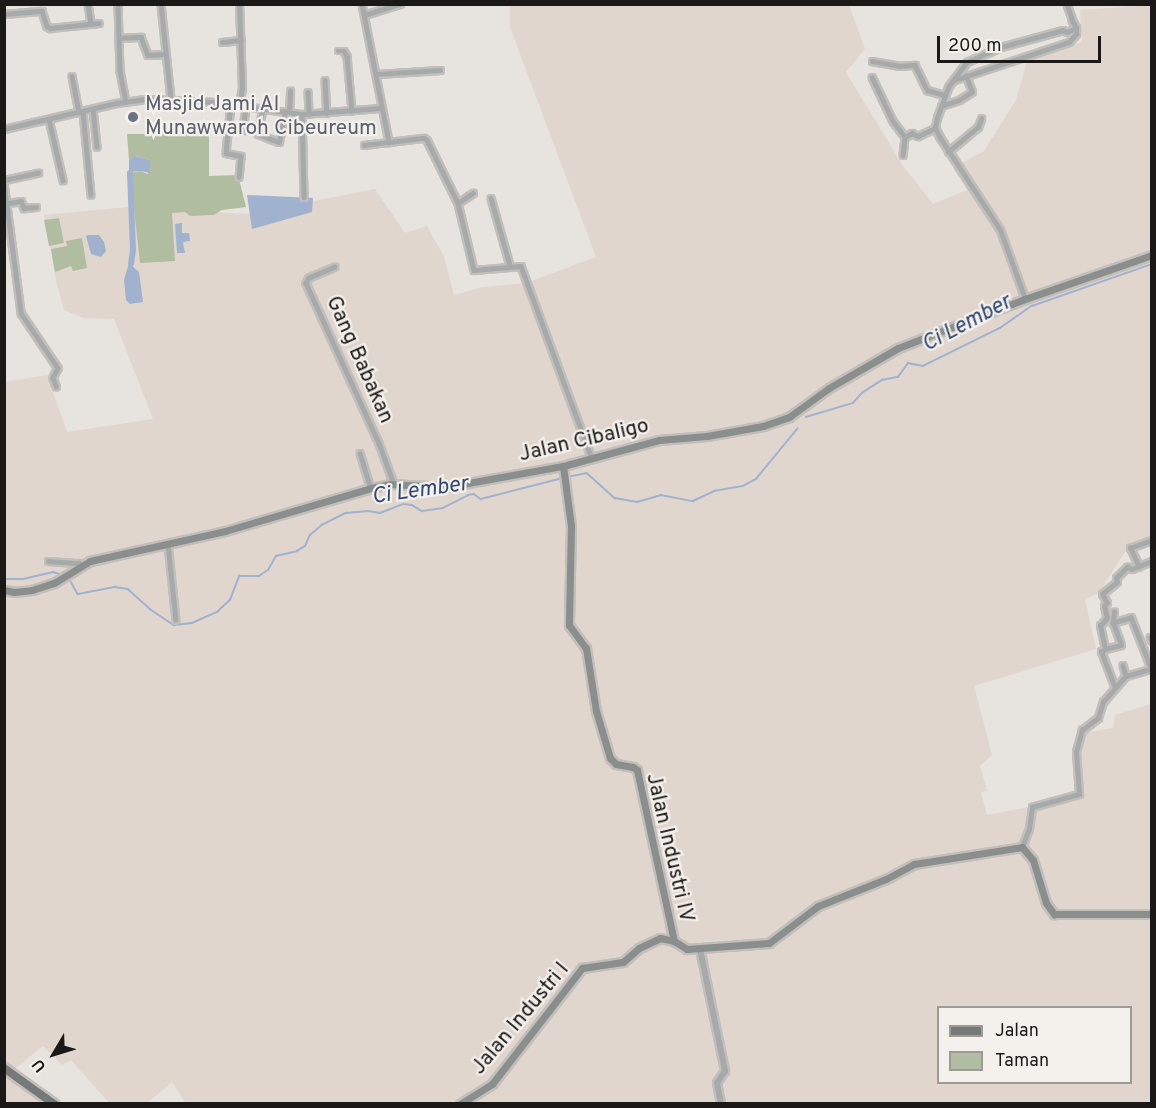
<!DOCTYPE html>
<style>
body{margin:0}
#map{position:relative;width:1156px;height:1108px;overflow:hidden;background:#e7e3df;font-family:Overpass,sans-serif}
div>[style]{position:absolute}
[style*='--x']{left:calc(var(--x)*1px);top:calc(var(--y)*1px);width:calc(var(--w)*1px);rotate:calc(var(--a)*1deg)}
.built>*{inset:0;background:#e1d6ce}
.green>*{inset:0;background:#b0bda0}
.water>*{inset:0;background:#a1b2ce}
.stream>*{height:1.5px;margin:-0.75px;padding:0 0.75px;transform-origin:0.75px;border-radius:0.75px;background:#a1b2ce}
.canal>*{height:6px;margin:-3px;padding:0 3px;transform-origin:3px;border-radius:3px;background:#a1b2ce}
.roads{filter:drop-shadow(2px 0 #c2bfbb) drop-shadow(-2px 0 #c2bfbb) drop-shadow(0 2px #c2bfbb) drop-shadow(0 -2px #c2bfbb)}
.minor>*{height:4.5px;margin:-2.25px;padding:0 2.25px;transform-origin:2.25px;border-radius:2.25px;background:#a7aaaa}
.tertiary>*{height:6px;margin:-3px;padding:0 3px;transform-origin:3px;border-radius:3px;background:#a7aaaa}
.secondary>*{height:7px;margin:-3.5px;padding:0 3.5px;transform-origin:3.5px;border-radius:3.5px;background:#8a8e8d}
.primary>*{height:8px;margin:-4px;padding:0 4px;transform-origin:4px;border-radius:4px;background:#757a79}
.dots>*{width:16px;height:16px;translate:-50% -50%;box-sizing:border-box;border:3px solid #f4f0ec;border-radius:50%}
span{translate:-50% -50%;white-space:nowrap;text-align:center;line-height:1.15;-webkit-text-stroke:4.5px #f4f0ec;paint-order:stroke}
.worship-label{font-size:21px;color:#5b616d}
.left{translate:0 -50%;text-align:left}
.street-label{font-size:21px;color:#1a1917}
.water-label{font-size:22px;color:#304870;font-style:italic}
.frame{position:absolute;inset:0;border:6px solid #1a1917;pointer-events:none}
.legend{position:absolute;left:937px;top:1006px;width:195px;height:78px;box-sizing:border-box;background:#f4f0ec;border:2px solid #9d9a97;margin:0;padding:8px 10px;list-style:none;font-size:18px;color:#1a1917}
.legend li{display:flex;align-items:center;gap:12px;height:30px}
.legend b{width:30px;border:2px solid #9d9a97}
.north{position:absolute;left:24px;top:1024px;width:60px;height:60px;-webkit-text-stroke:4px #f4f0ec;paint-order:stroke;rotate:232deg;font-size:16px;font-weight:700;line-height:24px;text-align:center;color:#1a1917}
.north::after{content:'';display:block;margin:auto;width:21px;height:27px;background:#1a1917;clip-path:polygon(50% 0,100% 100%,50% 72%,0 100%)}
.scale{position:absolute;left:937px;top:36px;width:164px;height:27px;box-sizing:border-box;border:3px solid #1a1917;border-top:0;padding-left:8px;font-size:18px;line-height:21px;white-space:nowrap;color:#1a1917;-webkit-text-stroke:4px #f4f0ec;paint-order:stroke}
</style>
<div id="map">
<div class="built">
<i style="clip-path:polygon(evenodd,510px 5px,849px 5px,865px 49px,846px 72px,903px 166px,933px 204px,967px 190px,953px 168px,984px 151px,1016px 100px,1028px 58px,1082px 42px,1080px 10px,1151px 5px,1151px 539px,1124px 553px,1099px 593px,1085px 599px,1096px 649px,974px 686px,992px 755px,980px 766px,987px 790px,981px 793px,987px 815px,1081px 797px,1078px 752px,1083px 733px,1113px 728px,1115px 715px,1151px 704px,1151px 1103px,186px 1104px,172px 1082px,147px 1103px,109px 1103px,71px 1060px,62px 1065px,43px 1046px,7px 1075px,44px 1103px,5px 1104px,5px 382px,47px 375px,67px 432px,153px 419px,114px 319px,84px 318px,64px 310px,57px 285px,44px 215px,127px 207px,247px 214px,375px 189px,405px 233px,427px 226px,444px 257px,454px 295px,483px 287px,526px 283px,596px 257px,510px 27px,510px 5px,938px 1008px,1130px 1008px,1130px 1082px,938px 1082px,938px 1008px)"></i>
</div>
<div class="green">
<i style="clip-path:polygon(127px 134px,209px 134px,209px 176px,238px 175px,246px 207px,222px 210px,214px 215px,190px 216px,185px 212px,172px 213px,175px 261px,140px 263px,130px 173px,140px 171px,148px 174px,150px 160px,135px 156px,129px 160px)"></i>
<i style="clip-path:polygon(59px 218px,64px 243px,49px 246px,44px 220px)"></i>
<i style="clip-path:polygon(82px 238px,87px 268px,73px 271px,71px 266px,55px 272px,51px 249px,67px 246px,66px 241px)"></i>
</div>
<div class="water">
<i style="clip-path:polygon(135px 156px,150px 160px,150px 173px,140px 171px,129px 172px,129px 160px)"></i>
<i style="clip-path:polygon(247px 195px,313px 198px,312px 212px,252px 229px)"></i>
<i style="clip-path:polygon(182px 223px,182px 233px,189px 233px,190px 241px,183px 242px,185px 253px,177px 253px,175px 224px)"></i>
<i style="clip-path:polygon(89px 235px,99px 235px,104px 242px,106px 251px,101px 257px,91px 254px,86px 236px)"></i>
<i style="clip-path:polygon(129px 263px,139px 272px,143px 302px,130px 304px,126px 300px,124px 280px)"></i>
</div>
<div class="stream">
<i style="--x:806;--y:417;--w:49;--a:-16.6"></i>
<i style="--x:853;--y:403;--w:13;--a:-48"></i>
<i style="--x:862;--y:393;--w:24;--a:-33"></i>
<i style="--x:882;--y:380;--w:16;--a:-11"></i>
<i style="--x:898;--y:377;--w:17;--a:-54"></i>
<i style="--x:908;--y:363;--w:15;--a:11"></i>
<i style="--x:923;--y:366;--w:86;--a:-26.3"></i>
<i style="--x:1000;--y:328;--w:39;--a:-35"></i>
<i style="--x:1032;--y:306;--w:127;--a:-19.3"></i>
<i style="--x:567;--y:477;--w:20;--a:-11"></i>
<i style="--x:587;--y:473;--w:38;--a:42"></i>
<i style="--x:615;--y:498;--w:22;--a:10"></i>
<i style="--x:637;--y:502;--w:25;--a:-16"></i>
<i style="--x:661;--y:495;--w:33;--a:11"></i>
<i style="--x:693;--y:501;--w:23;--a:-25"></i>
<i style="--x:714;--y:491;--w:29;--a:-10"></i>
<i style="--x:743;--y:486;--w:15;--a:-28"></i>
<i style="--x:756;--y:479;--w:65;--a:-50.6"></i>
<i style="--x:69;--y:578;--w:18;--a:61"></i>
<i style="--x:78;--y:594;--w:38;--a:-11"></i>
<i style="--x:115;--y:587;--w:13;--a:9"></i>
<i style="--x:128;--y:589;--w:30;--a:42"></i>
<i style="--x:150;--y:609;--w:29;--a:34"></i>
<i style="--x:174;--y:625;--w:18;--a:-6"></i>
<i style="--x:192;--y:623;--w:27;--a:-24"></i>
<i style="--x:217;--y:612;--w:18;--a:-43"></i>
<i style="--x:230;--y:600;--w:26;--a:-69"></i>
<i style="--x:239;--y:576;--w:20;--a:0"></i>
<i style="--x:259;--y:576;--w:11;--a:-34"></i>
<i style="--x:268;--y:570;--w:16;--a:-60"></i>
<i style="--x:276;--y:556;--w:22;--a:-13"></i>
<i style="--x:297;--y:551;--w:9;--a:-32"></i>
<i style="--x:305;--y:546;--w:12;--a:-66"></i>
<i style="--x:310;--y:535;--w:16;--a:-40"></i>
<i style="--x:322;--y:525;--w:27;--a:-27"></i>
<i style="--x:346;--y:513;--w:22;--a:-5"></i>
<i style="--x:368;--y:511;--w:12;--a:9"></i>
<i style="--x:380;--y:513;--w:25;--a:-21"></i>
<i style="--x:403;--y:504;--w:9;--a:6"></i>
<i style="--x:412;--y:505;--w:12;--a:31"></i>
<i style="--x:422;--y:511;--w:21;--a:-8"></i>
<i style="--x:443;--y:508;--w:28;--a:-27"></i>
<i style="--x:468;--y:495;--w:6;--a:-9"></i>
<i style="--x:474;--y:494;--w:9;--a:36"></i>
<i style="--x:481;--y:499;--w:85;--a:-14.4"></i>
<i style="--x:4;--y:579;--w:19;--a:0"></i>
<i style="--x:23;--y:579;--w:31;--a:-13"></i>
<i style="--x:53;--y:572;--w:9;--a:18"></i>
</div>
<div class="canal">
<i style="--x:130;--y:173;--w:77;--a:87.8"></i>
<i style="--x:133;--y:250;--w:14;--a:98"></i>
</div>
<div class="roads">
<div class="minor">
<i style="--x:88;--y:4;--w:20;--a:81"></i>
<i style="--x:118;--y:4;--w:67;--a:88.3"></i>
<i style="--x:120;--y:71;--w:31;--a:79"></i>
<i style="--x:161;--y:4;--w:96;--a:84"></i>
<i style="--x:362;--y:4;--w:141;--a:78.9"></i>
<i style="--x:389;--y:142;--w:35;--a:-7"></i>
<i style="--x:424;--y:138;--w:4;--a:34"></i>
<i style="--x:427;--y:140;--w:70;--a:63.8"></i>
<i style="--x:458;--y:203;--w:69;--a:76.6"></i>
<i style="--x:474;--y:270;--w:47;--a:-4.9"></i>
<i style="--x:521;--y:266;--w:206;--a:69.8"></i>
<i style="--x:1067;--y:4;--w:21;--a:71"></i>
<i style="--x:1074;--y:24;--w:4;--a:-124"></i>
<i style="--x:4;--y:14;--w:38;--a:-5"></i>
<i style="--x:42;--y:11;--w:16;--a:72"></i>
<i style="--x:47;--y:26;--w:4;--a:34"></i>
<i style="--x:50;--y:28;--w:49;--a:-5.8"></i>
<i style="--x:364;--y:15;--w:38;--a:-17"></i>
<i style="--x:119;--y:38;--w:22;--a:-3"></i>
<i style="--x:141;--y:37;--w:19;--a:69"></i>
<i style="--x:148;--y:55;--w:18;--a:-3"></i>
<i style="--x:222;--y:42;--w:19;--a:-6"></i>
<i style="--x:338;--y:51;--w:6;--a:0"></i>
<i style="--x:344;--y:51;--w:6;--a:59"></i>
<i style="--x:347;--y:56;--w:55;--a:84.8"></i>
<i style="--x:872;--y:61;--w:27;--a:10"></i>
<i style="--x:899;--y:66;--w:16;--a:-4"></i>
<i style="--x:915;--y:65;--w:28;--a:64"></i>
<i style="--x:927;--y:90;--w:18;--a:16"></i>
<i style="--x:377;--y:74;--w:63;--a:-3.6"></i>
<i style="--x:72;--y:76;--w:37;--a:79"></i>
<i style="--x:872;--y:77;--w:49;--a:64.5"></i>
<i style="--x:893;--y:121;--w:20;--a:53"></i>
<i style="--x:905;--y:137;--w:18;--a:96"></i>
<i style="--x:325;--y:80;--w:33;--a:87"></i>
<i style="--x:955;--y:80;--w:120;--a:-18.4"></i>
<i style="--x:1069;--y:42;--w:11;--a:-49"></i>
<i style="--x:1076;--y:34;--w:6;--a:-90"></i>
<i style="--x:308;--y:92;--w:22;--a:87"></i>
<i style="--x:231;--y:104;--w:49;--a:95.8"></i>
<i style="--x:226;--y:153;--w:15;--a:11"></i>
<i style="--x:241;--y:156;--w:21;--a:95"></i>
<i style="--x:239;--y:105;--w:17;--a:-80"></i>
<i style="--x:242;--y:88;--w:84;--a:-92"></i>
<i style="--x:941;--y:106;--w:19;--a:-18"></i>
<i style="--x:959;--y:100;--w:15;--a:-32"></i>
<i style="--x:972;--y:92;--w:17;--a:-111"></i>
<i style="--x:93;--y:109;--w:38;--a:84"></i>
<i style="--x:263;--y:109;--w:25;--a:101"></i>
<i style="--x:258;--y:134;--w:22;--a:21"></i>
<i style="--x:279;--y:142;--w:31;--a:-79"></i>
<i style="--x:83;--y:111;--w:84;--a:84.6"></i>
<i style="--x:289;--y:112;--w:21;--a:-87"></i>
<i style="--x:302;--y:114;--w:83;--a:88.6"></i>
<i style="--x:49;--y:119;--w:63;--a:77.1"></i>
<i style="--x:4;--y:129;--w:116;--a:-13"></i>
<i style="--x:117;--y:103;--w:30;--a:-8"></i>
<i style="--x:147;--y:99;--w:68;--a:2.5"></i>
<i style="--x:215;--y:102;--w:88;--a:7.9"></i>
<i style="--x:302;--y:114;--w:78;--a:-4.4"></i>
<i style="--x:242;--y:131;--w:25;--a:-81"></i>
<i style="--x:905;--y:137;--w:8;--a:-30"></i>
<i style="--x:912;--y:133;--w:7;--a:27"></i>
<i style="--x:918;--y:136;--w:19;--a:-25"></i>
<i style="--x:364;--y:145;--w:25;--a:-7"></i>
<i style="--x:948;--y:152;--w:39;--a:-40"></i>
<i style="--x:978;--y:127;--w:9;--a:-69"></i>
<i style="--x:4;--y:180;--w:35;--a:-12"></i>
<i style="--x:4;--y:183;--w:131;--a:82.5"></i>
<i style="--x:21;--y:313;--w:66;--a:56.1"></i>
<i style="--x:58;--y:368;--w:11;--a:117"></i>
<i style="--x:53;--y:378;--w:9;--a:69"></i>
<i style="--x:491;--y:198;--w:70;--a:74.2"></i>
<i style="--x:9;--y:203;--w:12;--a:-9"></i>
<i style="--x:21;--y:201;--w:8;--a:67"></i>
<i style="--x:24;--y:208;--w:12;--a:-5"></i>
<i style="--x:458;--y:203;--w:18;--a:-34"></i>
<i style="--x:335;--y:267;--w:28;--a:157"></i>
<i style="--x:309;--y:278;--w:6;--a:121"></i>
<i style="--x:306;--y:283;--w:176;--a:65.5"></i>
<i style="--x:379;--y:443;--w:44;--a:69.9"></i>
<i style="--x:1025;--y:299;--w:73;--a:-109.9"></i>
<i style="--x:1000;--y:230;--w:110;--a:-123.1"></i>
<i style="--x:940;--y:138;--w:11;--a:-117"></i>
<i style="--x:935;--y:128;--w:10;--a:-79"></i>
<i style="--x:937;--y:118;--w:33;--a:-70"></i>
<i style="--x:948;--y:87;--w:31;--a:-53"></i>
<i style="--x:967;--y:62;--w:37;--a:-24"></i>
<i style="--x:1001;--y:47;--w:64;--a:-15.3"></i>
<i style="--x:1063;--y:30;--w:4;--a:27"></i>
<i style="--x:1067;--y:32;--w:10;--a:-24"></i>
<i style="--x:1076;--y:28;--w:4;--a:-117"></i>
<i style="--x:360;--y:453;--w:37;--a:73"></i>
<i style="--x:168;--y:544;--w:76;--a:84"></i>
<i style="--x:48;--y:561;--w:31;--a:4"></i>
<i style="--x:79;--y:563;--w:3;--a:45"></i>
<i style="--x:1139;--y:567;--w:21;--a:-115"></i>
<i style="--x:1130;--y:548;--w:23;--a:-20"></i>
<i style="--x:1150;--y:637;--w:4;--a:63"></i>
<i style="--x:1105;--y:649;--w:16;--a:-14"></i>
<i style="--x:1121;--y:645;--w:23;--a:-110"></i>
<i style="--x:1113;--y:623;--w:11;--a:-85"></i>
<i style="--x:1123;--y:665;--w:11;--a:75"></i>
<i style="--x:1115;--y:688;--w:39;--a:-111"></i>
<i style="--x:1101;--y:652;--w:5;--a:-37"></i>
<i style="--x:1105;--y:649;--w:24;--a:-102"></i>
<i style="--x:1100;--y:626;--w:11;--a:-49"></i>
<i style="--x:1107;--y:618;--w:12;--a:-104"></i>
<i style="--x:1104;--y:606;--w:4;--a:-45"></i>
<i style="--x:1107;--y:603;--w:10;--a:-119"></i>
<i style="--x:1102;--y:594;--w:19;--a:-39"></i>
<i style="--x:1117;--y:582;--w:4;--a:-104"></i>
<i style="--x:1116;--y:578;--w:16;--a:-45"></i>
<i style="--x:1127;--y:567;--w:5;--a:22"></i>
<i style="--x:1132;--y:569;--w:22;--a:-22"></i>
<i style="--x:1022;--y:847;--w:19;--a:-69"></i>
<i style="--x:1029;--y:829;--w:22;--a:-82"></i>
<i style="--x:1032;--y:807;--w:49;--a:-15.5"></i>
<i style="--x:1079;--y:794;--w:42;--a:-94.1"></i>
<i style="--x:1076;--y:752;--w:23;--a:-75"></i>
<i style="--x:1082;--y:730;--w:20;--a:-37"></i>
<i style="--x:1098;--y:718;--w:17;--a:-73"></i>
<i style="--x:1103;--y:702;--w:35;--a:-49"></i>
<i style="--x:1126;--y:676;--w:26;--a:-16"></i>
<i style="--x:1151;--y:669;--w:55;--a:-111.4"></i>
<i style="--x:1131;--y:618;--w:19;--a:164"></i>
</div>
<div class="tertiary">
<i style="--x:700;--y:949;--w:125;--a:78.4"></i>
<i style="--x:725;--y:1071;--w:14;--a:124"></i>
<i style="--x:717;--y:1083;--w:21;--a:79"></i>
</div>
<div class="secondary">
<i style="--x:563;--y:466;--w:61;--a:82.4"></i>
<i style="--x:571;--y:526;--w:99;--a:91.2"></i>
<i style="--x:569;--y:625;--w:29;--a:54"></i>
<i style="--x:586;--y:648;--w:64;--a:81"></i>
<i style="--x:596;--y:711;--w:49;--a:73.4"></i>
<i style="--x:610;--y:758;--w:8;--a:45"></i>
<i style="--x:616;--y:764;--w:17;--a:10"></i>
<i style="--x:633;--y:767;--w:5;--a:37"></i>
<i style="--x:637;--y:770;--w:175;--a:77.8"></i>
<i style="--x:4;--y:590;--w:10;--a:11"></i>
<i style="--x:14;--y:592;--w:18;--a:-6"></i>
<i style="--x:32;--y:590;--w:23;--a:-18"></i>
<i style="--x:54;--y:583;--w:42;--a:-31.4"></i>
<i style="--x:90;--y:561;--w:138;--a:-12.5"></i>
<i style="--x:225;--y:531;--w:152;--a:-16.4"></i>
<i style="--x:371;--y:488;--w:19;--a:-12"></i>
<i style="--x:390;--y:484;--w:56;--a:3.1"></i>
<i style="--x:446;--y:487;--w:119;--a:-10.2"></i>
<i style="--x:563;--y:466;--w:99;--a:-15.2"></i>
<i style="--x:659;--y:440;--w:48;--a:-4.8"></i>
<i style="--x:707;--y:436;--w:57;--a:-10.1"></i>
<i style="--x:763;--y:426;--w:28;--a:-19"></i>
<i style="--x:789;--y:417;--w:49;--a:-35.9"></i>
<i style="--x:829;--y:388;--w:80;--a:-30.1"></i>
<i style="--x:898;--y:348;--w:136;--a:-21.1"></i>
<i style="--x:1025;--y:299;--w:134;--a:-19.1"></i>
<i style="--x:460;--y:1104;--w:38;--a:-32"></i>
<i style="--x:492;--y:1084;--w:147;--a:-52.2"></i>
<i style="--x:582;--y:968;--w:41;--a:-8.3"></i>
<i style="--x:623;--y:962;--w:21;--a:-41"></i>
<i style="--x:639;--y:948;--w:23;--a:-25"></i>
<i style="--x:660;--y:938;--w:14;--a:12"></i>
<i style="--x:674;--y:941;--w:15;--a:32"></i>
<i style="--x:687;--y:949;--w:82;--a:-4.2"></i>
<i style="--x:769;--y:943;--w:61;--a:-37.1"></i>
<i style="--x:818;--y:906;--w:73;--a:-21.7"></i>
<i style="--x:886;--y:879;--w:32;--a:-28"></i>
<i style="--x:914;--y:864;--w:109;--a:-8.9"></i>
<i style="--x:1022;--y:847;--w:17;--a:50"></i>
<i style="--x:1033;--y:860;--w:45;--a:73.2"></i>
<i style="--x:1046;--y:903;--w:14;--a:54"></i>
<i style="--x:1054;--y:914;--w:98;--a:0"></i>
</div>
<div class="primary">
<i style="--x:4;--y:1068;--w:62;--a:35.8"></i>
</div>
</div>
<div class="dots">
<i style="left:133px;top:117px;background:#6b7280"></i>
</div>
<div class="worship-label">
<span class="left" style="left:145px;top:117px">Masjid Jami Al<br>Munawwaroh Cibeureum</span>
</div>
<div class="street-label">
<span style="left:359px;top:360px;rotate:66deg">Gang Babakan</span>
<span style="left:584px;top:441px;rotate:-13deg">Jalan Cibaligo</span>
<span style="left:669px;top:848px;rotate:77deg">Jalan Industri IV</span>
<span style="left:521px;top:1019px;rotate:-50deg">Jalan Industri I</span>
</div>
<div class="water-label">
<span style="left:967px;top:324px;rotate:-28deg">Ci Lember</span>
<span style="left:420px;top:491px;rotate:-8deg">Ci Lember</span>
</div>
<div class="frame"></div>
<ul class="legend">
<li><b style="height:8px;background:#757a79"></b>Jalan</li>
<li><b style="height:16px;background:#b0bda0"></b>Taman</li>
</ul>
<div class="north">U</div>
<div class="scale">200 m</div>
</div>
